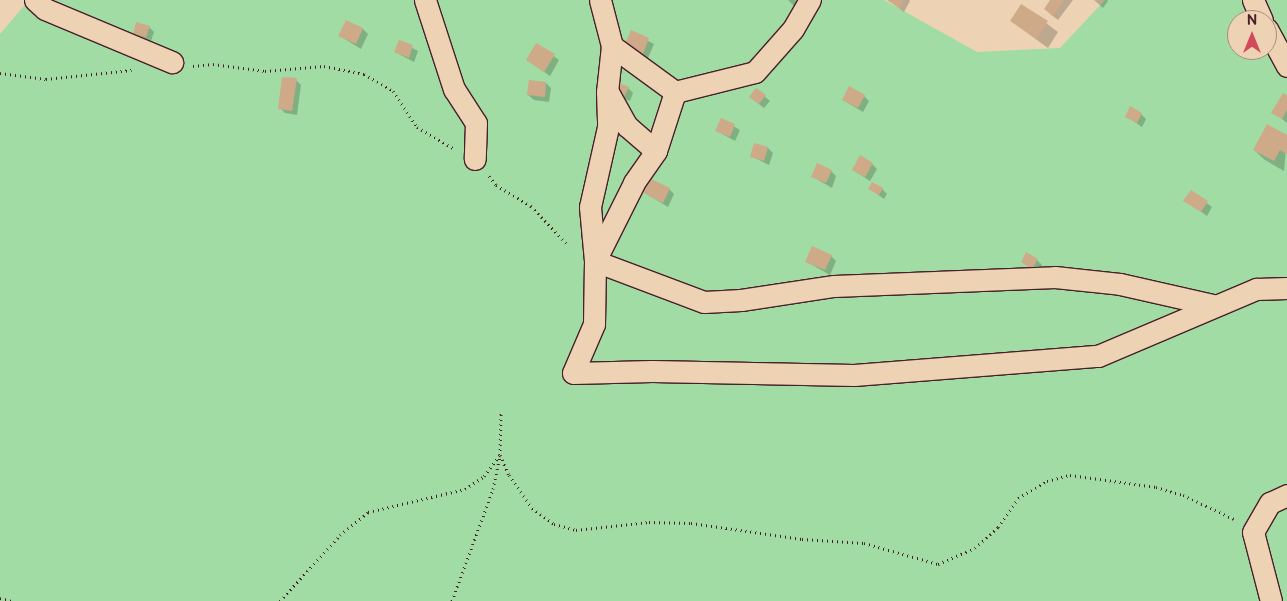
<!DOCTYPE html>
<style>
body{margin:0}
#map{position:relative;width:1287px;height:601px;overflow:hidden;background:#edd3b4;font-family:"Balsamiq Sans",sans-serif}
div>[style]{position:absolute}
[style*='--x']{left:calc(var(--x)*1px);top:calc(var(--y)*1px);width:calc(var(--w)*1px);rotate:calc(var(--a)*1deg)}
.green>*{inset:0;background:#a0dca3}
.shadow>*{inset:0;background:#0003}
.building>*{inset:0;background:#ceaa89}
.path>*{height:3px;margin-top:-1.5px;transform-origin:0;background:repeating-linear-gradient(90deg,#4a1f2b 0 1px,transparent 0 5px)}
.roads{filter:drop-shadow(1px 0 #4a1f2b) drop-shadow(-1px 0 #4a1f2b) drop-shadow(0 1px #4a1f2b) drop-shadow(0 -1px #4a1f2b)}
.street>*{height:21px;margin:-10.5px;padding:0 10.5px;transform-origin:10.5px;border-radius:10.5px;background:#edd3b4}
span{translate:-50% -50%;white-space:nowrap;text-align:center;line-height:1.15;-webkit-text-stroke:4.5px #edd3b4;paint-order:stroke}
.north{position:absolute;left:1227px;top:10px;width:50px;height:50px;box-sizing:border-box;background:#edd3b4;border:1px solid #ac8b7d;border-radius:50%;rotate:0deg;font-size:14px;font-weight:700;line-height:20px;text-align:center;color:#4a1f2b}
.north::after{content:'';display:block;margin:auto;width:18px;height:22px;background:#d1495b;clip-path:polygon(50% 0,100% 100%,50% 72%,0 100%)}
</style>
<div id="map">
<div class="green">
<i style="clip-path:polygon(evenodd,29px 0,884px 0,977px 52px,1060px 48px,1105px 0,1287px 0,1287px 601px,0 601px,0 34px,29px 0,1237px 20px,1267px 20px,1267px 50px,1237px 50px,1237px 20px)"></i>
</div>
<div class="shadow">
<i style="clip-path:polygon(788px 0,795px 0,798px 2px,794px 6px)"></i>
<i style="clip-path:polygon(888px 0,909px 0,910px 1px,904px 12px)"></i>
<i style="clip-path:polygon(1052px 0,1073px 0,1058px 20px,1050px 14px)"></i>
<i style="clip-path:polygon(1094px 0,1107px 0,1108px 1px,1103px 8px)"></i>
<i style="clip-path:polygon(1022px 5px,1058px 32px,1048px 48px,1011px 21px)"></i>
<i style="clip-path:polygon(149px 27px,154px 32px,151px 41px,134px 33px)"></i>
<i style="clip-path:polygon(363px 29px,368px 34px,361px 49px,340px 36px)"></i>
<i style="clip-path:polygon(631px 32px,654px 44px,648px 58px,630px 51px)"></i>
<i style="clip-path:polygon(399px 41px,418px 51px,414px 62px,395px 52px)"></i>
<i style="clip-path:polygon(537px 44px,559px 60px,550px 76px,527px 60px)"></i>
<i style="clip-path:polygon(296px 80px,301px 85px,297px 115px,285px 113px,280px 108px)"></i>
<i style="clip-path:polygon(546px 83px,551px 88px,549px 102px,534px 100px,528px 95px)"></i>
<i style="clip-path:polygon(628px 88px,633px 93px,630px 101px,619px 97px)"></i>
<i style="clip-path:polygon(756px 89px,770px 101px,764px 108px,750px 97px)"></i>
<i style="clip-path:polygon(864px 96px,869px 101px,863px 112px,843px 100px)"></i>
<i style="clip-path:polygon(1287px 97px,1287px 123px,1273px 112px)"></i>
<i style="clip-path:polygon(1141px 114px,1146px 119px,1142px 127px,1126px 116px)"></i>
<i style="clip-path:polygon(721px 119px,740px 130px,735px 141px,717px 131px)"></i>
<i style="clip-path:polygon(1287px 136px,1284px 171px,1265px 160px,1254px 150px)"></i>
<i style="clip-path:polygon(768px 148px,773px 153px,769px 165px,751px 156px)"></i>
<i style="clip-path:polygon(872px 164px,877px 169px,870px 181px,853px 170px)"></i>
<i style="clip-path:polygon(831px 171px,836px 176px,832px 188px,813px 177px)"></i>
<i style="clip-path:polygon(669px 189px,674px 194px,668px 207px,642px 191px)"></i>
<i style="clip-path:polygon(870px 189px,882px 189px,887px 194px,884px 199px)"></i>
<i style="clip-path:polygon(1191px 191px,1212px 207px,1207px 216px,1185px 200px)"></i>
<i style="clip-path:polygon(831px 256px,836px 261px,830px 275px,807px 262px)"></i>
<i style="clip-path:polygon(1037px 260px,1042px 265px,1038px 273px,1022px 262px)"></i>
</div>
<div class="building">
<i style="clip-path:polygon(887px 0,903px 0,899px 8px)"></i>
<i style="clip-path:polygon(1050px 0,1064px 0,1053px 16px,1044px 9px)"></i>
<i style="clip-path:polygon(1021px 4px,1048px 21px,1037px 39px,1010px 21px)"></i>
<i style="clip-path:polygon(346px 20px,363px 28px,356px 44px,338px 36px)"></i>
<i style="clip-path:polygon(136px 22px,150px 26px,146px 37px,133px 34px)"></i>
<i style="clip-path:polygon(631px 30px,649px 38px,643px 54px,624px 46px)"></i>
<i style="clip-path:polygon(399px 40px,413px 45px,409px 58px,394px 52px)"></i>
<i style="clip-path:polygon(536px 43px,555px 54px,544px 72px,526px 60px)"></i>
<i style="clip-path:polygon(282px 77px,297px 78px,292px 111px,278px 109px)"></i>
<i style="clip-path:polygon(529px 80px,546px 82px,545px 97px,527px 95px)"></i>
<i style="clip-path:polygon(617px 82px,629px 87px,624px 97px,613px 92px)"></i>
<i style="clip-path:polygon(849px 86px,865px 95px,858px 108px,842px 100px)"></i>
<i style="clip-path:polygon(756px 88px,766px 95px,759px 104px,749px 97px)"></i>
<i style="clip-path:polygon(1283px 93px,1287px 95px,1287px 110px,1282px 119px,1271px 113px)"></i>
<i style="clip-path:polygon(1130px 106px,1142px 113px,1137px 123px,1125px 117px)"></i>
<i style="clip-path:polygon(721px 118px,735px 124px,730px 137px,715px 131px)"></i>
<i style="clip-path:polygon(1267px 124px,1287px 135px,1287px 154px,1280px 150px,1274px 161px,1253px 150px)"></i>
<i style="clip-path:polygon(754px 143px,768px 147px,764px 161px,750px 157px)"></i>
<i style="clip-path:polygon(860px 155px,873px 163px,865px 177px,852px 170px)"></i>
<i style="clip-path:polygon(817px 163px,832px 170px,826px 183px,811px 177px)"></i>
<i style="clip-path:polygon(647px 177px,670px 188px,663px 203px,640px 191px)"></i>
<i style="clip-path:polygon(872px 182px,883px 188px,879px 195px,868px 189px)"></i>
<i style="clip-path:polygon(1191px 190px,1208px 201px,1201px 212px,1183px 201px)"></i>
<i style="clip-path:polygon(812px 246px,832px 255px,825px 270px,805px 262px)"></i>
<i style="clip-path:polygon(1026px 252px,1038px 259px,1032px 269px,1021px 262px)"></i>
</div>
<div class="path">
<i style="--x:193;--y:66;--w:20;--a:-6"></i>
<i style="--x:213;--y:64;--w:52;--a:7.7"></i>
<i style="--x:265;--y:71;--w:59;--a:-4.8"></i>
<i style="--x:324;--y:66;--w:41;--a:11.3"></i>
<i style="--x:364;--y:74;--w:34;--a:30"></i>
<i style="--x:393;--y:91;--w:43;--a:56.3"></i>
<i style="--x:417;--y:127;--w:42;--a:30.3"></i>
<i style="--x:0;--y:73;--w:46;--a:7.4"></i>
<i style="--x:46;--y:79;--w:86;--a:-6"></i>
<i style="--x:489;--y:176;--w:11;--a:52"></i>
<i style="--x:496;--y:185;--w:41;--a:31"></i>
<i style="--x:531;--y:206;--w:54;--a:46.5"></i>
<i style="--x:0;--y:598;--w:12;--a:14"></i>
<i style="--x:280;--y:601;--w:89;--a:-47.7"></i>
<i style="--x:340;--y:535;--w:36;--a:-39"></i>
<i style="--x:368;--y:512;--w:100;--a:-13.3"></i>
<i style="--x:465;--y:489;--w:23;--a:-34"></i>
<i style="--x:484;--y:476;--w:26;--a:-53"></i>
<i style="--x:500;--y:455;--w:22;--a:66"></i>
<i style="--x:509;--y:475;--w:40;--a:55.1"></i>
<i style="--x:532;--y:508;--w:27;--a:36"></i>
<i style="--x:554;--y:524;--w:23;--a:15"></i>
<i style="--x:576;--y:530;--w:73;--a:-6.3"></i>
<i style="--x:649;--y:522;--w:42;--a:1.4"></i>
<i style="--x:691;--y:523;--w:112;--a:8.2"></i>
<i style="--x:802;--y:539;--w:62;--a:3.7"></i>
<i style="--x:864;--y:543;--w:77;--a:15.8"></i>
<i style="--x:938;--y:564;--w:40;--a:-23.4"></i>
<i style="--x:975;--y:548;--w:31;--a:-42"></i>
<i style="--x:998;--y:527;--w:35;--a:-55"></i>
<i style="--x:1018;--y:498;--w:34;--a:-30"></i>
<i style="--x:1047;--y:481;--w:24;--a:-15"></i>
<i style="--x:1070;--y:475;--w:87;--a:7.9"></i>
<i style="--x:1156;--y:487;--w:28;--a:17"></i>
<i style="--x:1183;--y:495;--w:56;--a:25.2"></i>
<i style="--x:452;--y:601;--w:119;--a:-69.9"></i>
<i style="--x:493;--y:489;--w:35;--a:-78"></i>
<i style="--x:500;--y:455;--w:42;--a:-88.6"></i>
</div>
<div class="roads">
<div class="street">
<i style="--x:35;--y:0;--w:13;--a:42"></i>
<i style="--x:45;--y:9;--w:138;--a:22.7"></i>
<i style="--x:425;--y:0;--w:94;--a:72"></i>
<i style="--x:454;--y:89;--w:40;--a:57.1"></i>
<i style="--x:476;--y:123;--w:36;--a:92"></i>
<i style="--x:600;--y:0;--w:48;--a:75.4"></i>
<i style="--x:612;--y:46;--w:46;--a:96.2"></i>
<i style="--x:607;--y:92;--w:35;--a:88"></i>
<i style="--x:608;--y:127;--w:82;--a:102.7"></i>
<i style="--x:590;--y:207;--w:54;--a:84.7"></i>
<i style="--x:595;--y:261;--w:116;--a:20.6"></i>
<i style="--x:704;--y:302;--w:37;--a:-3"></i>
<i style="--x:741;--y:300;--w:94;--a:-8.6"></i>
<i style="--x:834;--y:286;--w:221;--a:-2.3"></i>
<i style="--x:1055;--y:277;--w:65;--a:6.1"></i>
<i style="--x:1120;--y:284;--w:95;--a:12.7"></i>
<i style="--x:1253;--y:0;--w:22;--a:66"></i>
<i style="--x:1267;--y:29;--w:42;--a:61.6"></i>
<i style="--x:612;--y:46;--w:78;--a:36.1"></i>
<i style="--x:675;--y:92;--w:82;--a:-14"></i>
<i style="--x:755;--y:72;--w:57;--a:-48.5"></i>
<i style="--x:793;--y:29;--w:34;--a:-60"></i>
<i style="--x:608;--y:92;--w:39;--a:61"></i>
<i style="--x:627;--y:126;--w:38;--a:41"></i>
<i style="--x:675;--y:92;--w:62;--a:107.9"></i>
<i style="--x:656;--y:151;--w:39;--a:125"></i>
<i style="--x:634;--y:183;--w:87;--a:116.6"></i>
<i style="--x:595;--y:261;--w:63;--a:90.9"></i>
<i style="--x:594;--y:324;--w:53;--a:113.2"></i>
<i style="--x:573;--y:373;--w:79;--a:-1.5"></i>
<i style="--x:652;--y:371;--w:202;--a:1.1"></i>
<i style="--x:854;--y:375;--w:245;--a:-4.5"></i>
<i style="--x:1098;--y:356;--w:172;--a:-23"></i>
<i style="--x:1256;--y:289;--w:31;--a:-2"></i>
<i style="--x:1271;--y:601;--w:71;--a:-104.6"></i>
<i style="--x:1253;--y:532;--w:34;--a:-60"></i>
<i style="--x:1270;--y:503;--w:19;--a:-25"></i>
</div>
</div>
<div class="north">N</div>
</div>
